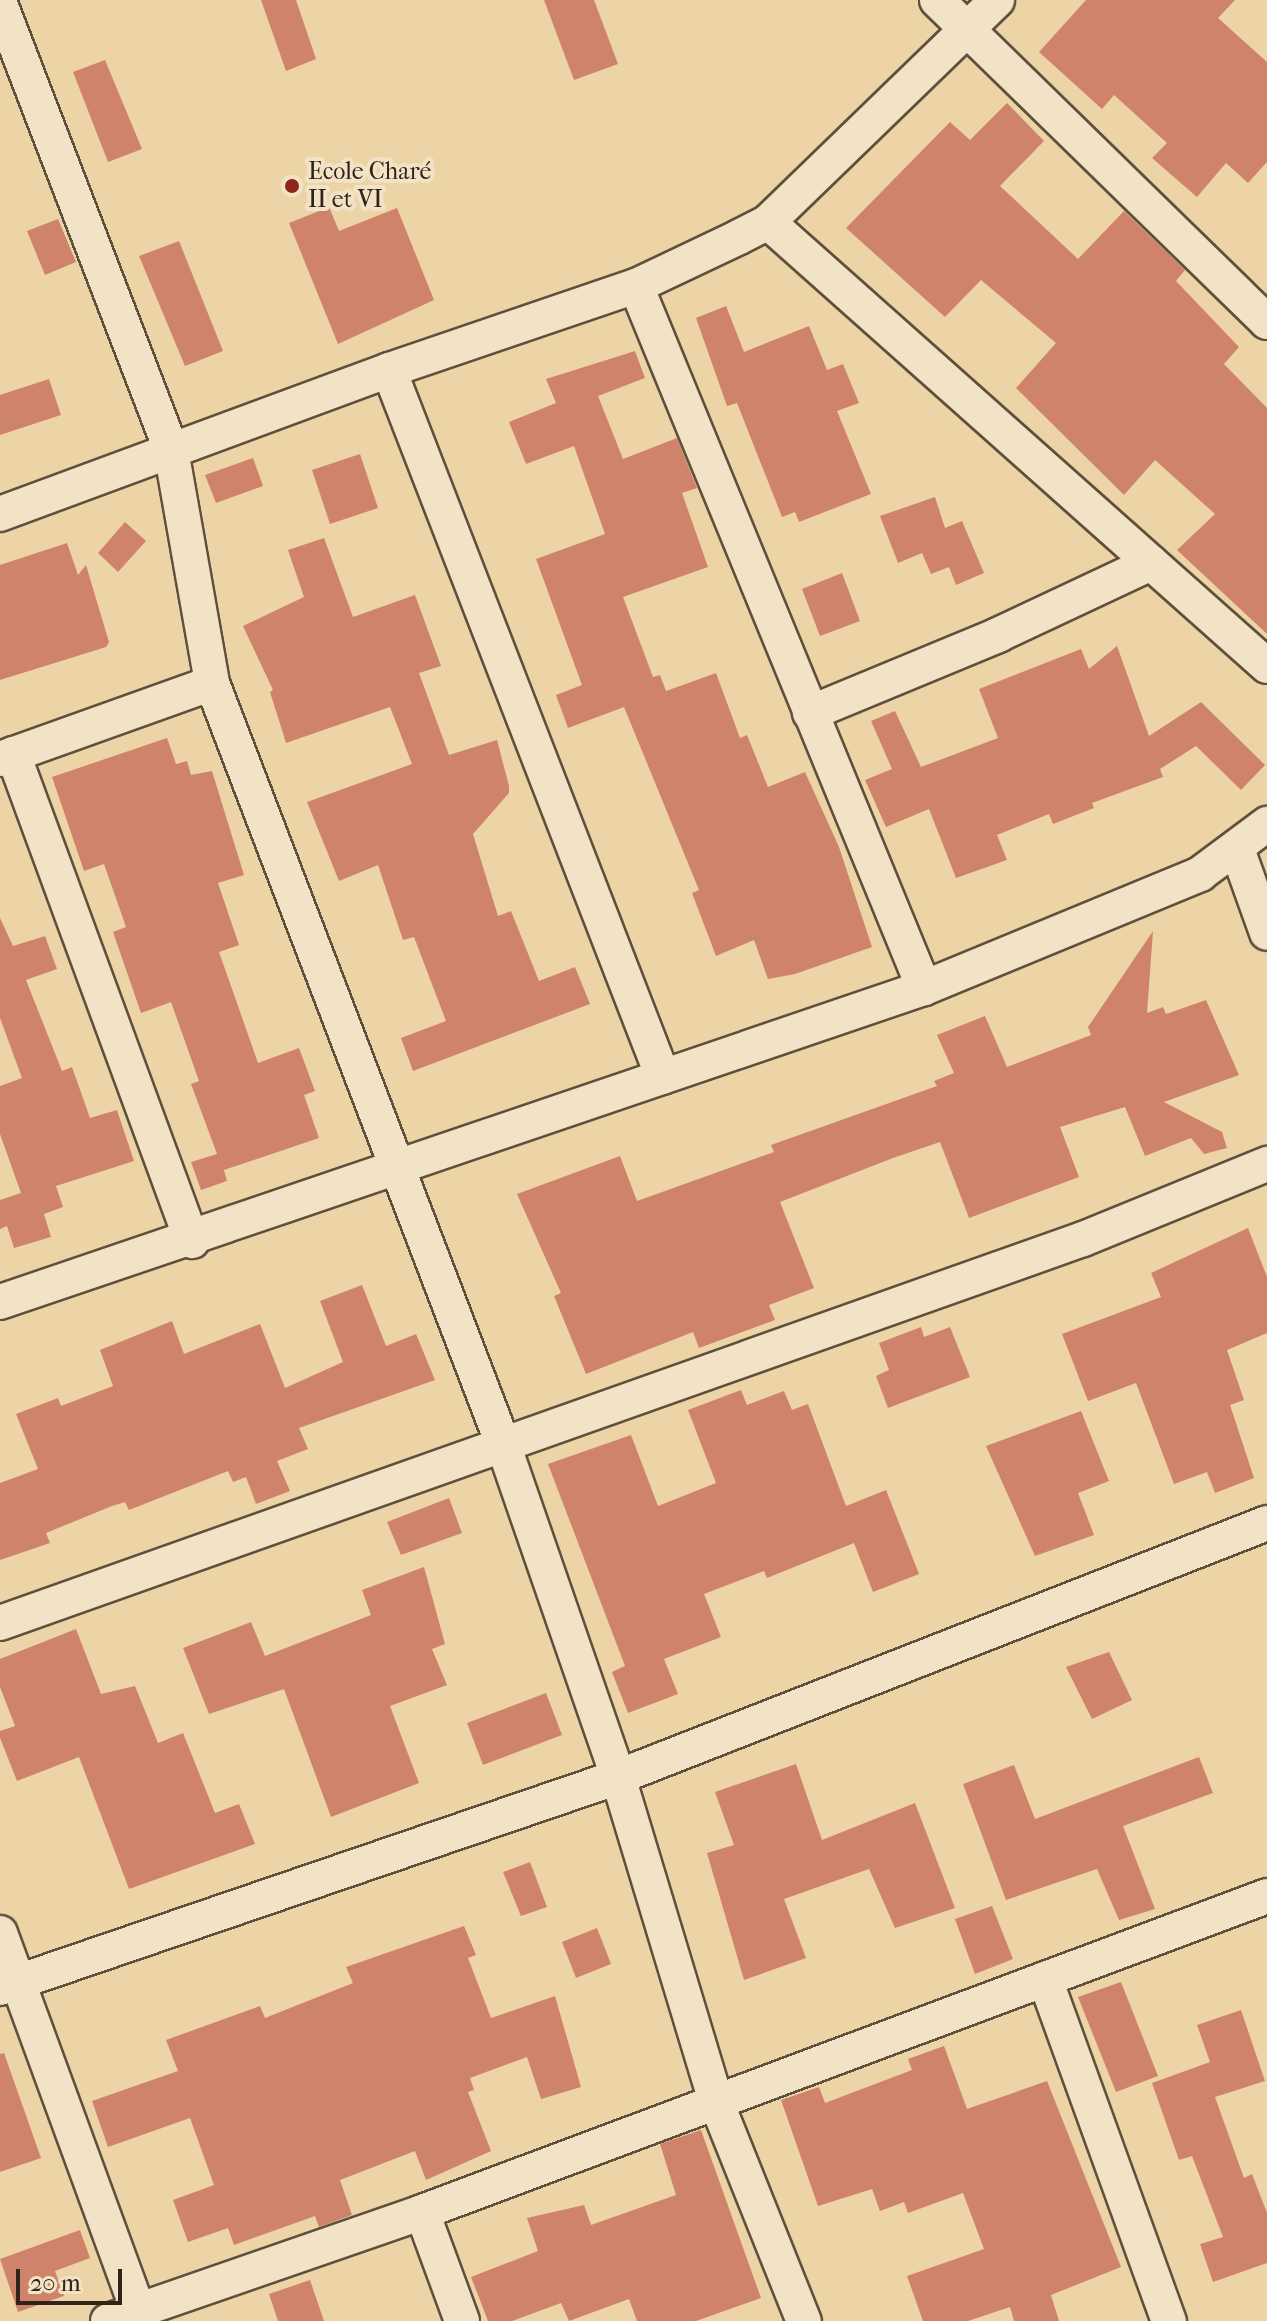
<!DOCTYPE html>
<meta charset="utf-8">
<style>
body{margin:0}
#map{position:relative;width:1267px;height:2321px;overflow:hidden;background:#edd4a7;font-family:"IM FELL French Canon",serif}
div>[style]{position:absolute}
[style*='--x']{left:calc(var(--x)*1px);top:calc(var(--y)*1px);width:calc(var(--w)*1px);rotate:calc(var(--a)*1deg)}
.building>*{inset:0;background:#cf836a}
.roads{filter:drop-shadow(2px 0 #5f503c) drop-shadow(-2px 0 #5f503c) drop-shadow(0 2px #5f503c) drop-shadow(0 -2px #5f503c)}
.minor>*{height:34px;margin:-17px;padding:0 17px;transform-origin:17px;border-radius:17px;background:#f3e3c6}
.dots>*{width:22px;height:22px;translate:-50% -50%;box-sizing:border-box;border:4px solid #f3e3c6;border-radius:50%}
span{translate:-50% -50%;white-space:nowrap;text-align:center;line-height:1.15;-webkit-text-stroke:8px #f3e3c6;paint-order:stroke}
.poi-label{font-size:24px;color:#302418}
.left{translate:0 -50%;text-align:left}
.scale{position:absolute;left:16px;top:2269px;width:106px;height:36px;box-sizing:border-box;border:4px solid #302418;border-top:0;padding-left:10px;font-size:24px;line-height:28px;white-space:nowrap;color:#302418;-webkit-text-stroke:6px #f3e3c6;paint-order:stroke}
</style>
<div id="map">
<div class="building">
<i style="clip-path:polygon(261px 0,296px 0,316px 59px,286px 71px)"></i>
<i style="clip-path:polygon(544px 0,594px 0,618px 64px,574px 80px)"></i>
<i style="clip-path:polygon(1086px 0,1235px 0,1218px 18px,1267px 62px,1267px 162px,1248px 183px,1226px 163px,1197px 197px,1152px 158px,1167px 143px,1114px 95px,1102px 109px,1039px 52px)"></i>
<i style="clip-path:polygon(105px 60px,142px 149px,108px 162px,73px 72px)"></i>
<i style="clip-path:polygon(1007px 103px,1044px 141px,1000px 186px,1078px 259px,1124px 211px,1185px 270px,1176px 281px,1239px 347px,1224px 364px,1267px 408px,1267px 634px,1177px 550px,1215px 514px,1155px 460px,1124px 495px,1016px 388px,1056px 343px,981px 280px,945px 317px,846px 228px,950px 122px,970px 140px)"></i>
<i style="clip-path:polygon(329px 207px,339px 231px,397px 208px,434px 300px,338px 344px,289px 223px)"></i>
<i style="clip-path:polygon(58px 219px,76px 262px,45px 275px,27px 231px)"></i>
<i style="clip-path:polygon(179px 241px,223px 351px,185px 366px,139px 256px)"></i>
<i style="clip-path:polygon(726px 306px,744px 352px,809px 326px,827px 370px,843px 364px,859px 403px,837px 411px,871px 494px,799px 522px,795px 512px,782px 517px,737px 403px,727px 406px,696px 318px)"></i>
<i style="clip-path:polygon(635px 351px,645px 378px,598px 396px,623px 459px,677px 438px,697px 488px,682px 493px,708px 567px,623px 597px,653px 677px,660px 675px,666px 691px,716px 673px,740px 738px,747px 735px,768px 787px,805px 772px,839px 847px,872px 947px,795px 974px,768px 979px,754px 940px,716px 956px,692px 893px,699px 890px,624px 707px,568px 728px,556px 695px,582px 685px,536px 559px,605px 534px,574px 446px,526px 464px,509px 422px,556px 403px,546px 379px)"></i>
<i style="clip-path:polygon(49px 379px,61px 415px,0 435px,0 395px)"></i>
<i style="clip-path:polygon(360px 454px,378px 508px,330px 524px,312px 470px)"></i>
<i style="clip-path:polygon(253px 458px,263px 486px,216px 503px,205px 475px)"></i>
<i style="clip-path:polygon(935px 497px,945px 528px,962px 521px,984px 573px,956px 585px,949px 567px,931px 574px,922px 553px,898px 563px,880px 516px)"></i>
<i style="clip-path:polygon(125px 522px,146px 541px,118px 572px,98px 553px)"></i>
<i style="clip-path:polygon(324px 538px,353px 617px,415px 595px,441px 666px,419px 673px,449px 755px,497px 740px,509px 786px,509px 793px,473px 834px,498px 916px,511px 911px,539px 981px,575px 967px,590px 1004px,413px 1071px,401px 1038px,446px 1021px,414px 937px,403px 940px,378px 865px,339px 881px,307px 802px,412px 764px,390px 707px,286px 743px,270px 692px,273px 690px,243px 626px,304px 597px,288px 550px)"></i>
<i style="clip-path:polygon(67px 543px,78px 575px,86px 565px,109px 642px,106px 647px,0 680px,0 565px)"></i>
<i style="clip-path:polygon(842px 573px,860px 621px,820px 636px,802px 589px)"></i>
<i style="clip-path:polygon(1117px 646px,1149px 736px,1201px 702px,1265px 765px,1241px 790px,1196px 746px,1160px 769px,1163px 777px,1092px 803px,1094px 808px,1053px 824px,1049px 814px,997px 835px,1007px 860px,956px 878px,929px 809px,886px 827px,865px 780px,892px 769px,871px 721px,895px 711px,921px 767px,998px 738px,979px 689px,1081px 649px,1089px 669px)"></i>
<i style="clip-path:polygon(167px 738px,176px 764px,187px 761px,191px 775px,212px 771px,244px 875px,218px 883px,239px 945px,219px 952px,258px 1063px,299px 1048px,315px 1091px,304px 1095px,319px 1138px,224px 1170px,227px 1181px,201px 1190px,191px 1162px,217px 1154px,191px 1084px,199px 1081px,171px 1002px,141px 1013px,113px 932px,126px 927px,104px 864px,84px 871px,52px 777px)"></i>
<i style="clip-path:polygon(0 918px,13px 946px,45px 936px,57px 969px,26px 980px,62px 1071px,72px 1067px,90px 1118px,117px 1110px,134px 1161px,56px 1186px,63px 1207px,44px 1214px,51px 1237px,14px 1248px,7px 1226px,0 1229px,0 1200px,21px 1193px,0 1134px,0 1086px,22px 1078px,0 1018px)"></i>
<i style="clip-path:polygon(1153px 931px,1147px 1013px,1163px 1007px,1166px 1014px,1206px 1000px,1239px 1075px,1164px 1102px,1222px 1132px,1227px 1148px,1204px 1154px,1191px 1138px,1145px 1156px,1125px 1107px,1060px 1127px,1079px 1177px,969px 1218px,940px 1142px,893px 1158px,780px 1202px,814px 1288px,769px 1305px,775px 1320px,699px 1348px,693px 1332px,586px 1374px,554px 1296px,561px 1293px,517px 1194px,620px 1156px,637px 1201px,774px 1152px,771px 1145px,937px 1086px,934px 1081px,954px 1073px,937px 1035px,985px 1016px,1007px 1067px,1091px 1035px,1088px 1027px)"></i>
<i style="clip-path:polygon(1248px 1228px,1267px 1277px,1267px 1333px,1227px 1350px,1244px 1400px,1230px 1405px,1254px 1478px,1215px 1493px,1207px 1472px,1174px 1484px,1136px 1383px,1088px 1401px,1062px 1334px,1161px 1297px,1151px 1273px)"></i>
<i style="clip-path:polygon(362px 1285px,386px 1346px,416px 1334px,435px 1380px,299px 1428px,308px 1449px,277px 1461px,290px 1491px,256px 1504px,246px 1477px,233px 1482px,228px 1471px,129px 1510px,125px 1502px,112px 1506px,46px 1533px,50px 1543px,0 1560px,0 1483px,38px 1469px,16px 1414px,58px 1398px,61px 1406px,113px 1386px,100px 1350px,172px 1321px,184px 1354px,260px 1324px,285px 1388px,343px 1362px,320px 1301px)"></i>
<i style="clip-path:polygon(921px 1327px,924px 1337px,950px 1327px,970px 1377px,888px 1408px,876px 1376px,889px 1370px,879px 1343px)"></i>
<i style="clip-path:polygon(741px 1390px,747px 1405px,784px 1391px,792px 1410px,808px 1404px,846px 1506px,886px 1490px,919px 1574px,873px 1592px,854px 1543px,767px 1578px,764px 1571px,704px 1594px,721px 1637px,664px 1659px,678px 1694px,628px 1713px,612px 1672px,625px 1666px,548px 1464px,631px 1435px,658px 1506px,716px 1483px,688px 1410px)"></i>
<i style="clip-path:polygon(1081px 1411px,1109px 1481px,1078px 1493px,1094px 1535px,1035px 1556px,986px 1446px)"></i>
<i style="clip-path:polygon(449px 1498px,462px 1533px,401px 1555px,387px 1522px)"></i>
<i style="clip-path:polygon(424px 1567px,445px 1644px,432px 1649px,447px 1685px,390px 1706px,419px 1783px,331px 1817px,284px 1689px,209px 1714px,183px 1648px,251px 1622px,265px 1656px,371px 1615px,362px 1590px)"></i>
<i style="clip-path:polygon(76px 1629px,101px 1694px,135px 1686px,158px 1743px,183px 1733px,215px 1813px,239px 1804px,255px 1844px,129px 1889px,79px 1757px,17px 1781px,0 1738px,0 1731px,15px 1726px,0 1687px,0 1659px)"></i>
<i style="clip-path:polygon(1109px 1652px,1132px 1700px,1092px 1719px,1066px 1667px)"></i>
<i style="clip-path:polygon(546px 1693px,562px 1735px,483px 1765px,467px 1723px)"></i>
<i style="clip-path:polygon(1199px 1757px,1213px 1793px,1123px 1826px,1155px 1909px,1119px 1920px,1097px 1869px,1006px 1900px,963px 1784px,1014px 1765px,1035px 1819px)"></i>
<i style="clip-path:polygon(796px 1764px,822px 1840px,915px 1803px,955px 1908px,895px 1928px,869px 1869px,784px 1899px,806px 1958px,744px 1980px,707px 1853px,734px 1845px,715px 1792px)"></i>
<i style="clip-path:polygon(530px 1862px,547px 1907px,521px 1916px,503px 1872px)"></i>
<i style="clip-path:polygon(992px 1906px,1013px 1959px,975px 1974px,955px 1919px)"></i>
<i style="clip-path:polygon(464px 1926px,476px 1955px,468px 1958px,491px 2018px,555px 1996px,581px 2087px,541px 2099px,527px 2057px,470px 2078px,474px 2090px,468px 2092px,491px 2151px,426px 2180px,415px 2151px,340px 2180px,352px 2215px,319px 2227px,315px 2216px,234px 2245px,228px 2228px,188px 2242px,173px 2200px,214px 2185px,190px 2118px,108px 2147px,92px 2101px,178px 2071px,166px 2040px,260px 2006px,265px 2018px,353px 1983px,346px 1967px)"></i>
<i style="clip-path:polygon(597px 1928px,611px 1964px,576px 1978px,562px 1942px)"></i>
<i style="clip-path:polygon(1121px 1982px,1158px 2076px,1116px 2092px,1078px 1997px)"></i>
<i style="clip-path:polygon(1241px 2010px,1265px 2081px,1215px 2097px,1244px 2178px,1252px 2174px,1267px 2213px,1267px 2263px,1213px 2282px,1200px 2244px,1223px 2237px,1192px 2156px,1179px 2160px,1152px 2083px,1210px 2062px,1197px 2025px)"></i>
<i style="clip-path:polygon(944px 2046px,967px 2109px,1047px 2081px,1121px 2267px,1051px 2295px,1059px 2321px,1014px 2321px,1010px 2307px,968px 2321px,923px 2321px,907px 2276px,984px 2249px,963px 2193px,908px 2213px,904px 2202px,880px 2211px,872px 2189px,818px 2206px,781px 2100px,819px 2087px,825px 2103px,912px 2070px,908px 2059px)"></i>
<i style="clip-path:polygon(4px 2053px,41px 2158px,0 2172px,0 2054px)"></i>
<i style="clip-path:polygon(701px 2130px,761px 2298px,696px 2321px,637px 2321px,629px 2299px,569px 2321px,561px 2303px,512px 2321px,488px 2321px,471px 2277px,538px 2251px,527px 2218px,584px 2205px,591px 2225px,676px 2195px,660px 2144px)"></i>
<i style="clip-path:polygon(80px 2230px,90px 2258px,55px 2271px,64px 2296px,18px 2312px,0 2259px)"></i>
<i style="clip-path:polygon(310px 2280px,324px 2321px,278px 2321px,269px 2294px)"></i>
</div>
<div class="roads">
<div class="minor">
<i style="--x:937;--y:0;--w:461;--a:44.3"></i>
<i style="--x:0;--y:4;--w:478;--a:69"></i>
<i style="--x:171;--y:450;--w:237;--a:80"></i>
<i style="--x:212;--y:683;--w:818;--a:69.08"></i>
<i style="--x:504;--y:1447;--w:349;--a:70.9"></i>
<i style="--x:618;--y:1777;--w:336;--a:73.2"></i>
<i style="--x:715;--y:2099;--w:239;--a:68.2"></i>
<i style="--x:768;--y:222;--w:668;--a:41.66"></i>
<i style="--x:636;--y:286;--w:759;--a:67.69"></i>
<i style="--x:389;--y:370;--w:758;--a:68.82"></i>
<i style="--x:0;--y:514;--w:415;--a:-20.3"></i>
<i style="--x:389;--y:370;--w:261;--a:-18.8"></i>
<i style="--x:636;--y:286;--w:114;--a:-25.4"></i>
<i style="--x:739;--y:237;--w:33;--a:-27"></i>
<i style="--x:768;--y:222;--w:319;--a:-44.1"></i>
<i style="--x:810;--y:713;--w:204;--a:-22.5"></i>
<i style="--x:998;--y:635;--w:169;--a:-25.2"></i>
<i style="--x:13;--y:754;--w:519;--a:69.82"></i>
<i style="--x:0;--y:759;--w:225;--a:-19.7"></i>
<i style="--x:1237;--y:849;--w:89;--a:70.3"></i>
<i style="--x:0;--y:1302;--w:976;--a:-18.77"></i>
<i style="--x:924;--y:988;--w:299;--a:-22.4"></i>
<i style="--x:1200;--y:874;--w:84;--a:-36.7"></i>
<i style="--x:0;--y:1623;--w:1149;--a:-19.52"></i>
<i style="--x:1083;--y:1239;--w:199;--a:-22.2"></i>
<i style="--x:0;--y:1933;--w:413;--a:69.9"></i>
<i style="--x:1045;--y:1979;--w:364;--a:70.1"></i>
<i style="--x:0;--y:1988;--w:653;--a:-18.85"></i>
<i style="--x:618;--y:1777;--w:697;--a:-21.37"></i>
<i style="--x:422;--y:2212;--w:116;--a:69.8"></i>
<i style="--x:108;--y:2321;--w:332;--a:-19.1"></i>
<i style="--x:422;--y:2212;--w:902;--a:-20.5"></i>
</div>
</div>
<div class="dots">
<i style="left:292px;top:186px;background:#8f2418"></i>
</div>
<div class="poi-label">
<span class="left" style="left:308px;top:186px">Ecole Charé<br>II et VI</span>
</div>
<div class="scale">20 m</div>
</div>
